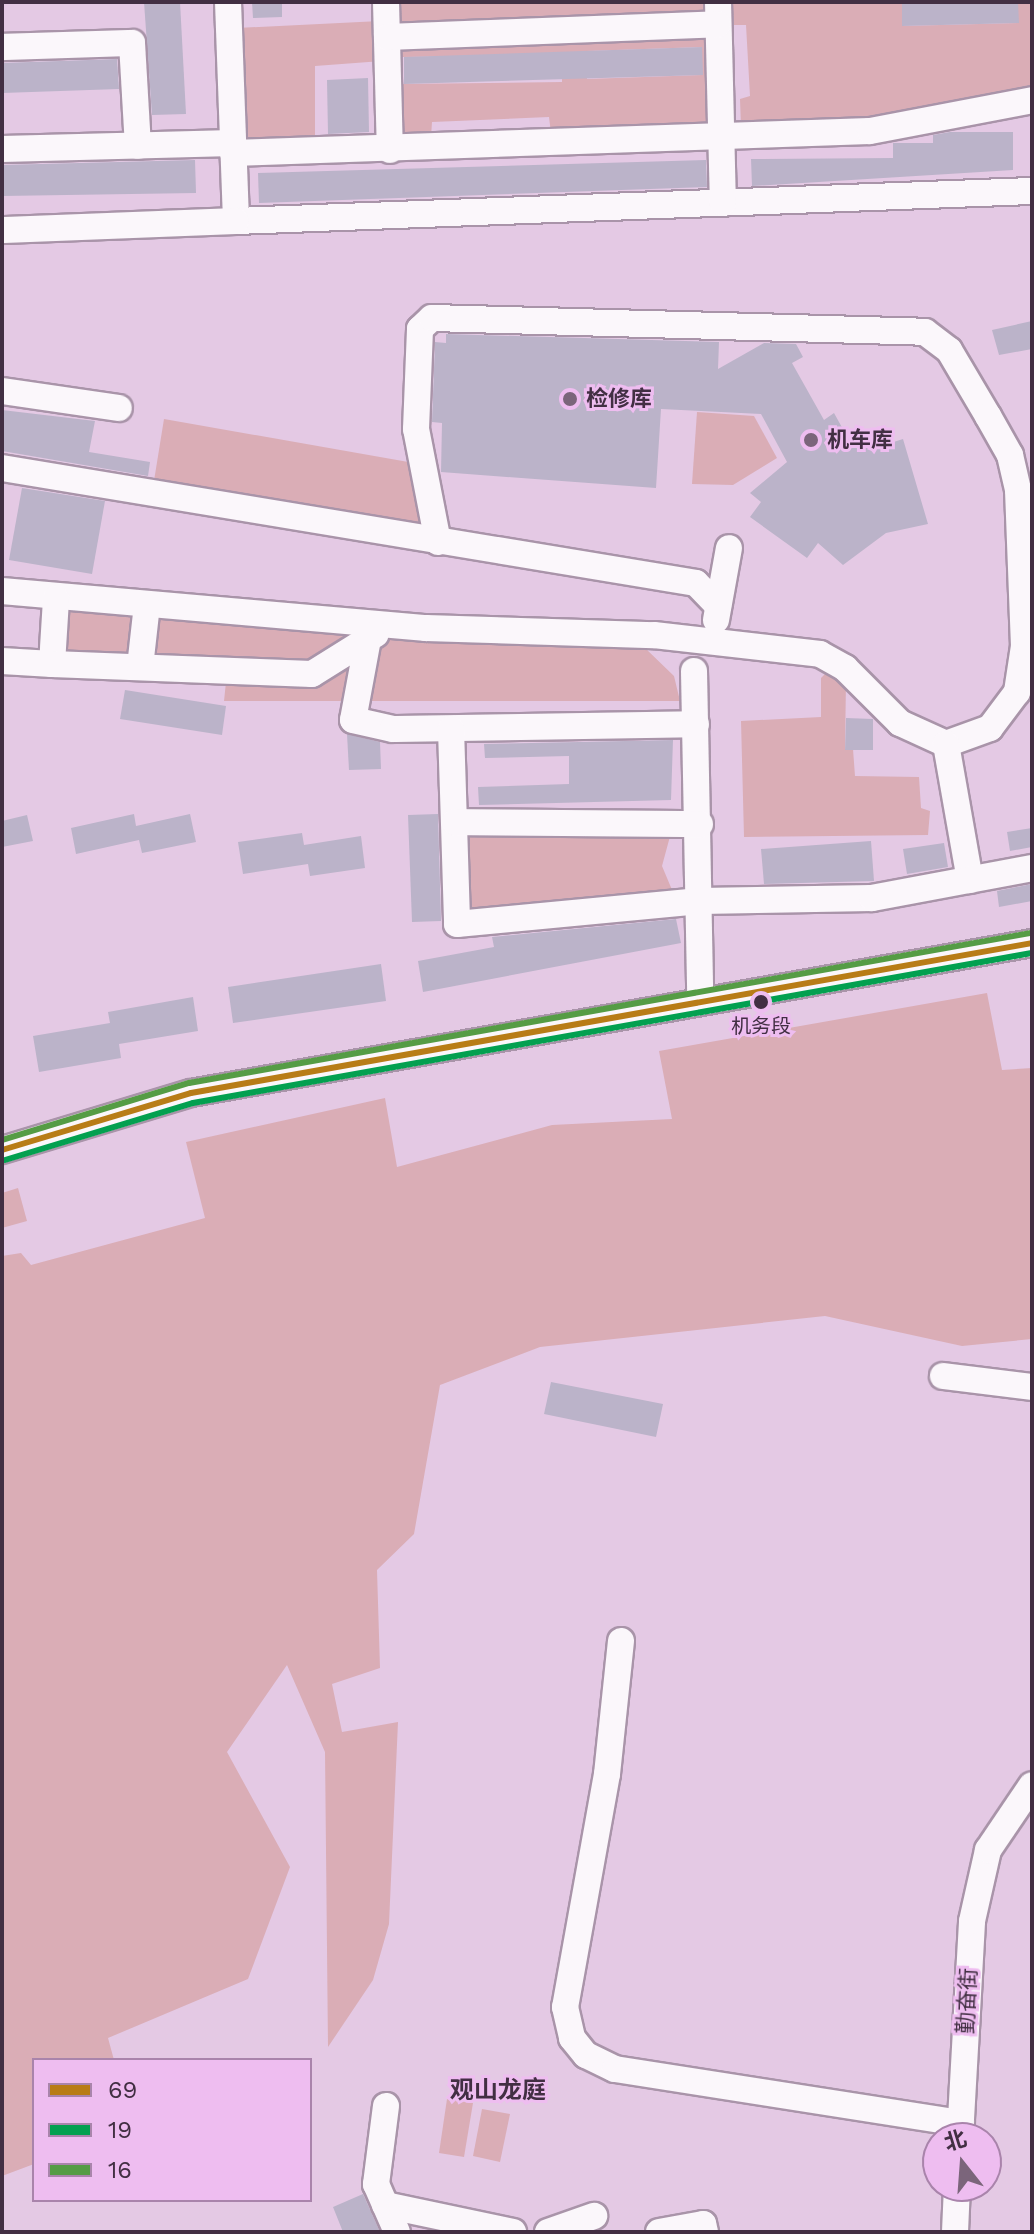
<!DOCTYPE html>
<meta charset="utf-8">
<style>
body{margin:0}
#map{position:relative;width:1034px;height:2234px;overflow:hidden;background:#e4c9e4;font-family:"Work Sans","Noto Sans SC",sans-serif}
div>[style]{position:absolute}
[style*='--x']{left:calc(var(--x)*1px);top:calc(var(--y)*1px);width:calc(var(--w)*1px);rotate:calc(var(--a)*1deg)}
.green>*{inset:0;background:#daadb6}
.building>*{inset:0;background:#bbb3c9}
.roads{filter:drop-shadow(2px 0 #a994a9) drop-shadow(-2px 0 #a994a9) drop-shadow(0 2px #a994a9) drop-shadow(0 -2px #a994a9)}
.minor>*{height:26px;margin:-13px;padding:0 13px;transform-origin:13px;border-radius:13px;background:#fbf7fb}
.bus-1>*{height:6px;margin:-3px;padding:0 3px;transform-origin:3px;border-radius:3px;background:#b87c17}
.bus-2>*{height:6px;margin:-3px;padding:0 3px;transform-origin:3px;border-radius:3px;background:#03a050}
.bus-3>*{height:6px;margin:-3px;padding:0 3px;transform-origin:3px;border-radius:3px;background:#559c45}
.dots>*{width:22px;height:22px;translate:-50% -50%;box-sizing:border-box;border:4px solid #eebdf0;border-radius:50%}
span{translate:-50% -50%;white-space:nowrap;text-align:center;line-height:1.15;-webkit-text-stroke:6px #eebdf0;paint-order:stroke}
.bus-label{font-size:20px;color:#422f43}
.poi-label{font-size:22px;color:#422f43;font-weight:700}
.left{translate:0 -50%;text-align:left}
.street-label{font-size:22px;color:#422f43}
.neighbourhood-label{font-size:24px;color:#422f43;font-weight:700}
.frame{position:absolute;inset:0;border:4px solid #422f43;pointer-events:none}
.legend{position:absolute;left:32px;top:2058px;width:280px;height:144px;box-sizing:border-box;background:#eebdf0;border:2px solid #a984ab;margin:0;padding:10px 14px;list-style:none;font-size:24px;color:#422f43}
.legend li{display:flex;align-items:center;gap:16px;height:40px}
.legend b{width:40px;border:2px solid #a984ab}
.north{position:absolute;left:922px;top:2122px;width:80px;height:80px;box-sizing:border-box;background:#eebdf0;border:2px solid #a984ab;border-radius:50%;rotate:343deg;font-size:22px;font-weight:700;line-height:32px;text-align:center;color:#422f43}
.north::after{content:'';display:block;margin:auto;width:28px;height:36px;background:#7b657b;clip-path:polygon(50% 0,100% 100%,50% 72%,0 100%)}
</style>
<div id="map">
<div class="green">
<i style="clip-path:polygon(evenodd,395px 2px,706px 2px,710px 125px,551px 133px,549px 117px,432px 122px,431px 137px,399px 140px,395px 2px,702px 47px,702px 75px,587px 79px,587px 51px,702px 47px,395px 2px,562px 55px,562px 82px,401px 84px,401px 57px,562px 55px)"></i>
<i style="clip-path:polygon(732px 2px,902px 2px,903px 26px,1018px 23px,1018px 2px,1032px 2px,1032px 90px,872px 121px,741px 127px,740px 99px,750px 96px,746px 25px,734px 25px)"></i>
<i style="clip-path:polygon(380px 21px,382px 61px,315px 66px,315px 140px,245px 142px,237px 28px)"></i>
<i style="clip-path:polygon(697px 412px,754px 416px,777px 458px,733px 485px,692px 484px)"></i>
<i style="clip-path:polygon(164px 419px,414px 463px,426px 535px,153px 487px)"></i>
<i style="clip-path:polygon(71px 604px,392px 638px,645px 648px,674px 676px,680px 701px,224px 701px,226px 682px,64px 672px)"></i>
<i style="clip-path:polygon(829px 670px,846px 681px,845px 749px,853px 749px,855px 776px,919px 777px,921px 808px,930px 811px,928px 835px,744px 837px,741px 721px,821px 717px,821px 678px)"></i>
<i style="clip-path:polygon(460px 828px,672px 829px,662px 866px,675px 897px,464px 914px)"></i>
<i style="clip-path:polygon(987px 993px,1002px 1070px,1032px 1068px,1032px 1339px,962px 1346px,825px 1316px,540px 1347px,440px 1385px,414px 1534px,377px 1570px,380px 1668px,332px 1684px,342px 1732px,398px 1722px,389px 1924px,373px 1980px,328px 2047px,325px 1752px,287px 1665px,227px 1752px,290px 1867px,248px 1979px,108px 2038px,114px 2060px,34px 2060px,34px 2164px,2px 2176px,2px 1256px,21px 1253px,31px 1265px,205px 1218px,186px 1142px,385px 1098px,397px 1167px,552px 1125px,672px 1119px,659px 1051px)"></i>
<i style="clip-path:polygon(18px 1188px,27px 1221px,2px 1228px,2px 1193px)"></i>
<i style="clip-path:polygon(447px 2099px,473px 2103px,464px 2157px,439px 2153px)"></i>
<i style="clip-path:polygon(482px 2109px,510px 2114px,500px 2162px,473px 2156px)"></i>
</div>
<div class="building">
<i style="clip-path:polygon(144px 2px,180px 2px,186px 114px,152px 115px)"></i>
<i style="clip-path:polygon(252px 2px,282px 2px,282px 17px,253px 18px)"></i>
<i style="clip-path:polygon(902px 2px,1018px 2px,1019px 23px,902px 26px)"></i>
<i style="clip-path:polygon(702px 47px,703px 75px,404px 84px,404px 57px)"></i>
<i style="clip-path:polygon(117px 59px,119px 89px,2px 93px,2px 63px)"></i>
<i style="clip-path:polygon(368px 78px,369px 132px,328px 134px,327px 80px)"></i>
<i style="clip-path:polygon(950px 132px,1013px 132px,1013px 170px,752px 186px,751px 159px,893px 158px,893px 143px,933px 143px,933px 135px)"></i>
<i style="clip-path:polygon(195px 160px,196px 193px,2px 196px,2px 165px)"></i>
<i style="clip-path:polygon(706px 160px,707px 187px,259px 203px,258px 173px)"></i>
<i style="clip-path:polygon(1032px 321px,1032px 349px,999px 355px,992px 330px)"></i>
<i style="clip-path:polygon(446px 334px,719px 342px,718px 369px,764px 343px,796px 344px,803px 357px,792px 363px,824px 420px,834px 413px,849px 440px,871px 432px,878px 447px,903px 439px,928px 524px,886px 533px,843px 565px,818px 543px,807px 558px,750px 517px,761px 502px,750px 493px,787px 462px,761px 414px,661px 409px,656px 488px,441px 472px,442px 423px,432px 422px,435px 342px,446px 343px)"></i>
<i style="clip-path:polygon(2px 410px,95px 421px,89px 452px,150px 462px,148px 476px,2px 451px)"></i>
<i style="clip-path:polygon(22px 488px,105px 501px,92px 574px,9px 560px)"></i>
<i style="clip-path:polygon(125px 690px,226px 706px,222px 735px,120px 719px)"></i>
<i style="clip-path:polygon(846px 718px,873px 719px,873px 750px,845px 750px)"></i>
<i style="clip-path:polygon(347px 734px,380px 742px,381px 769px,349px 770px)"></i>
<i style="clip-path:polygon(673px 740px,671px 800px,479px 805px,478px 787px,569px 784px,569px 756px,485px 758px,484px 744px)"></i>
<i style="clip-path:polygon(134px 814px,136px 826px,190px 814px,196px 842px,142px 853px,139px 840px,76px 854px,71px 828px)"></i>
<i style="clip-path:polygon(438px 814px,441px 921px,412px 922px,408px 815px)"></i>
<i style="clip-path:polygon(27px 815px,33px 841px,2px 847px,2px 821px)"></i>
<i style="clip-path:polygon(1032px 828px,1032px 847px,1010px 851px,1007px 832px)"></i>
<i style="clip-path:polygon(302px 833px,304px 845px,361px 836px,365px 868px,310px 876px,308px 864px,243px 874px,238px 842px)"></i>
<i style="clip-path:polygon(871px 841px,874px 881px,764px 884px,761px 849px)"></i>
<i style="clip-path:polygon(944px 843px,948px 867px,907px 874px,903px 849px)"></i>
<i style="clip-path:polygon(1032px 884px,1032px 901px,999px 907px,997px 891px)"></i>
<i style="clip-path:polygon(676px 919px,681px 943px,423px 992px,418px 961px,494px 947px,492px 937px)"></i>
<i style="clip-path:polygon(381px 964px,386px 1001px,233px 1023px,228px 987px)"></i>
<i style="clip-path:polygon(193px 997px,198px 1031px,119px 1044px,121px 1058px,39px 1072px,33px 1036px,110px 1023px,108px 1012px)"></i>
<i style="clip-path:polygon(551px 1382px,663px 1404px,656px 1437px,544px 1414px)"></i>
<i style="clip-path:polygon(363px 2194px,380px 2232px,343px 2232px,333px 2207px)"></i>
</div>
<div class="roads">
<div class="minor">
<i style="--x:228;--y:2;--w:219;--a:87.9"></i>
<i style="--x:236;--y:221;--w:797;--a:-2.16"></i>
<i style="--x:386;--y:2;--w:148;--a:88.5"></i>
<i style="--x:718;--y:2;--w:201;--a:88.6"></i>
<i style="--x:387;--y:37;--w:331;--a:-2.2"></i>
<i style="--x:2;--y:47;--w:130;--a:-1.8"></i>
<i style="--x:132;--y:43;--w:103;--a:86.7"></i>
<i style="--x:2;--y:149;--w:231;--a:-1.5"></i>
<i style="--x:233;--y:153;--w:637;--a:-1.98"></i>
<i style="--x:870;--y:131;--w:165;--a:-10.8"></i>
<i style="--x:2;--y:230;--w:234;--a:-2.2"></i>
<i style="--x:2;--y:391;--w:118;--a:8.3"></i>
<i style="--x:2;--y:468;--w:703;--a:9.41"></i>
<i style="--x:696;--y:583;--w:32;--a:46"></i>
<i style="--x:438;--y:542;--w:115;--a:-101"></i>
<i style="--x:416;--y:429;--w:100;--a:-87.7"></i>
<i style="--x:420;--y:329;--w:16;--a:-43"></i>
<i style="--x:432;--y:318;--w:493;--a:1.6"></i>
<i style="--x:925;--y:332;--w:30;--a:37"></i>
<i style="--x:949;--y:350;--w:77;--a:59.4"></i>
<i style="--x:988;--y:416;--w:45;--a:60.6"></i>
<i style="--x:1010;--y:455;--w:36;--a:77"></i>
<i style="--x:1018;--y:490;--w:156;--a:87.8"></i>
<i style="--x:1024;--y:646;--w:47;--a:98.7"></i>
<i style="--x:1017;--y:692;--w:45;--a:126.9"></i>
<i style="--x:990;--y:728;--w:47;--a:160"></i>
<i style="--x:2;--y:591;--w:426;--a:5"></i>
<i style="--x:426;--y:628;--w:228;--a:1.8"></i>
<i style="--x:654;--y:635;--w:167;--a:6.5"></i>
<i style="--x:820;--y:654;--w:29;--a:29"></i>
<i style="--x:845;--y:668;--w:78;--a:45"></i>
<i style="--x:900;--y:723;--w:51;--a:24.5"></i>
<i style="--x:946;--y:744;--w:138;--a:80"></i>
<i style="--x:56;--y:599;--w:65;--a:93.5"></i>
<i style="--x:52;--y:664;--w:260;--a:2.2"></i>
<i style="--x:312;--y:674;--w:75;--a:-32"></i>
<i style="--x:716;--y:620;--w:73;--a:-79.8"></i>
<i style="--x:368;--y:639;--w:82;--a:100.5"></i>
<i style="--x:353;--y:720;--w:41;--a:12.7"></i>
<i style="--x:393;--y:729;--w:303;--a:-0.9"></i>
<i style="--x:2;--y:661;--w:50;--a:3.4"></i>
<i style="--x:140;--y:667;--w:62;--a:-83.6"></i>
<i style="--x:694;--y:671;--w:326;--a:88.9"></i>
<i style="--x:451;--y:729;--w:195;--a:88.2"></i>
<i style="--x:457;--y:924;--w:244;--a:-5.4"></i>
<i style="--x:700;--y:901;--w:172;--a:-1"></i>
<i style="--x:872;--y:898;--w:163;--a:-10.6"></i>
<i style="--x:455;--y:822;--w:245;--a:0.5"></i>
<i style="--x:2;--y:1150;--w:197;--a:-16.8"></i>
<i style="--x:191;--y:1093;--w:854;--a:-10.11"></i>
<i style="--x:943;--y:1376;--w:90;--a:7"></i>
<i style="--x:621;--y:1641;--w:134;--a:96"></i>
<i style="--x:607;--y:1774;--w:237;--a:100.2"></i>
<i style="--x:565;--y:2007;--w:32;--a:77"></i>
<i style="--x:572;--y:2038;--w:22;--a:51"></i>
<i style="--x:586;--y:2055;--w:32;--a:26"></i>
<i style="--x:615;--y:2069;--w:350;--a:8.9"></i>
<i style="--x:386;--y:2106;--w:79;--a:97.3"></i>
<i style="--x:376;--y:2184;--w:52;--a:66.4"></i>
<i style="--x:960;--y:2137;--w:216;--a:-86.8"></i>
<i style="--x:972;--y:1921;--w:73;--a:-77.3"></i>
<i style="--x:988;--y:1850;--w:78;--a:-55.9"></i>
<i style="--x:385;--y:2205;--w:131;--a:11.9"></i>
<i style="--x:548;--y:2232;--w:49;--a:-19.2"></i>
<i style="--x:659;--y:2232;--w:45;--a:-10.3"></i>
<i style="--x:703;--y:2224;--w:8;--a:76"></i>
<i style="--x:955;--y:2232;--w:46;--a:-87.5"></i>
</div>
</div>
<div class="bus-1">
<i style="--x:2;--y:1150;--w:197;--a:-16.8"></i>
<i style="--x:191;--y:1093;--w:854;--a:-10.11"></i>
</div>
<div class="bus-2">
<i style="--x:5;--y:1160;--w:196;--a:-16.9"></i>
<i style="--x:193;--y:1103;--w:852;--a:-10.14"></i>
</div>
<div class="bus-3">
<i style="--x:2;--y:1140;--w:195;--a:-17"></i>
<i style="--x:189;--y:1083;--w:854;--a:-10.11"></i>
</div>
<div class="dots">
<i style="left:570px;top:399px;background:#7b657b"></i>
<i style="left:811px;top:440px;background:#7b657b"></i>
<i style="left:761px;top:1002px;background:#422f43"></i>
</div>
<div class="bus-label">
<span style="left:761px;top:1026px">机务段</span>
</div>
<div class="poi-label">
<span class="left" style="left:586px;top:399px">检修库</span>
<span class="left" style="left:827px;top:440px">机车库</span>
</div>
<div class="street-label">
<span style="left:967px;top:2001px;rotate:-87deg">勤奋街</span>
</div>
<div class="neighbourhood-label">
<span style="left:498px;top:2091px">观山龙庭</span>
</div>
<div class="frame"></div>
<ul class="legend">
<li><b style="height:10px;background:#b87c17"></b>69</li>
<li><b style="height:10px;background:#03a050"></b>19</li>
<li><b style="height:10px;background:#559c45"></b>16</li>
</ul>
<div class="north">北</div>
</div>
